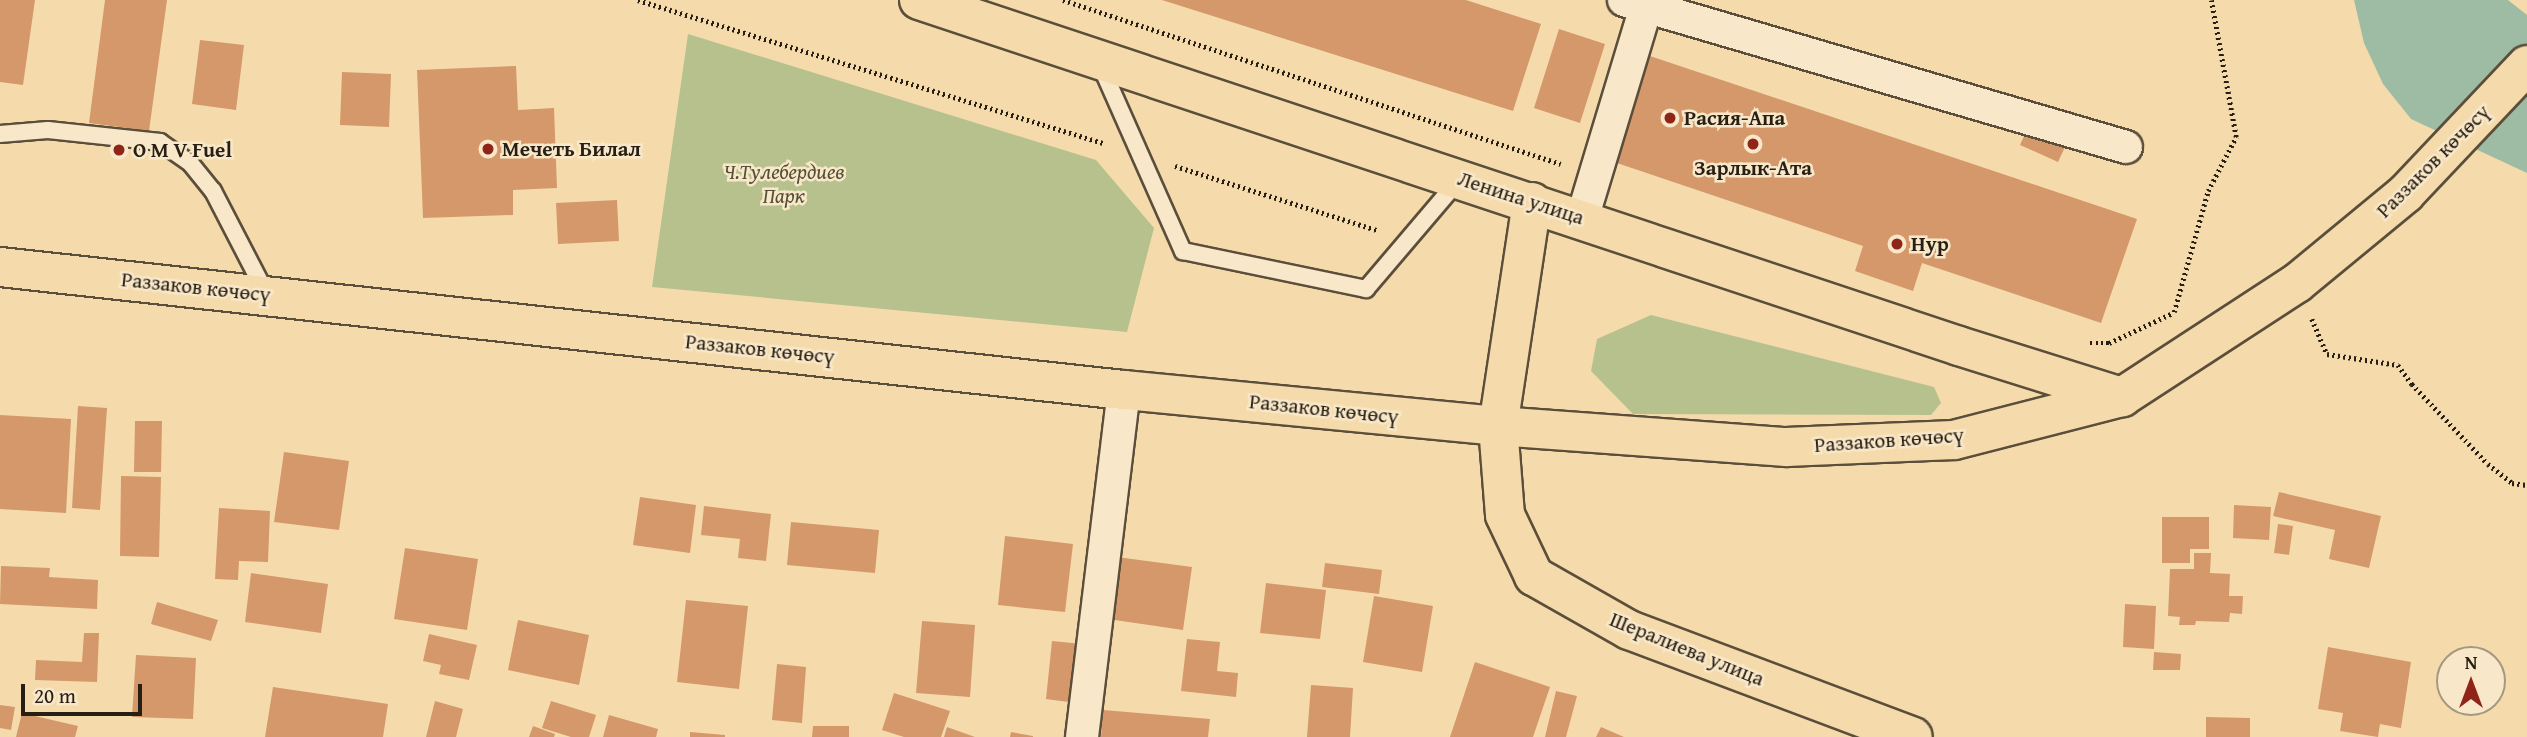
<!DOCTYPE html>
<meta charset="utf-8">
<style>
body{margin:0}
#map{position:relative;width:2527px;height:737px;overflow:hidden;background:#f5dbac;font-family:"Gentium Book Plus",serif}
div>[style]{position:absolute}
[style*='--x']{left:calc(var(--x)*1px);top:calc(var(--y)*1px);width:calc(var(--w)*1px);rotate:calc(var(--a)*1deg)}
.green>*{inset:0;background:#b7c18d}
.water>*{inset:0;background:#9ebca4}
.building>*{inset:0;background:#d5986a}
.path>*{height:4.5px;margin-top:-2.25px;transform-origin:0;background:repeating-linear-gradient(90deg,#281f14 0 2px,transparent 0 5.5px)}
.roads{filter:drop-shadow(2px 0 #5b4e3a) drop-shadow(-2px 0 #5b4e3a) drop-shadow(0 2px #5b4e3a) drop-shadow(0 -2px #5b4e3a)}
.lane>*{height:16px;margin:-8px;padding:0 8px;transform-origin:8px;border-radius:8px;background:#f8e8c9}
.street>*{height:32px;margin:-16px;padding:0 16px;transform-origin:16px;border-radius:16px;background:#f8e8c9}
.primary>*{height:38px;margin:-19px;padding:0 19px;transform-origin:19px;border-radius:19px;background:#f5dbac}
.highway>*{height:38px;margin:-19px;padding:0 19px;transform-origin:19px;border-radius:19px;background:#f5dbac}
.dots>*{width:19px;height:19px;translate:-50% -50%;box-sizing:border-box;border:4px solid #f8e8c9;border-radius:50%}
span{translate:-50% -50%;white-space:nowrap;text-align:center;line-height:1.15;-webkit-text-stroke:5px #f8e8c9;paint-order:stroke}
.poi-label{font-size:21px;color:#281f14;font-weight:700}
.left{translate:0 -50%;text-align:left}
.street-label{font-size:21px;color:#281f14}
.park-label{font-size:21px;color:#535038;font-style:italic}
.north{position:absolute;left:2436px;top:646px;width:70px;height:70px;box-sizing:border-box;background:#f8e8c9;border:2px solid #a59881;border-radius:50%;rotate:0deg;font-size:19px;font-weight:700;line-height:28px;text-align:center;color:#281f14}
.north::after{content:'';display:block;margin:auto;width:24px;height:32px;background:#8f2418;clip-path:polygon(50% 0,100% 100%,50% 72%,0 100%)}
.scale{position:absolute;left:21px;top:684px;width:121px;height:32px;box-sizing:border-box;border:4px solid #281f14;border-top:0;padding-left:9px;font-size:21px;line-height:24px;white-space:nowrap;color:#281f14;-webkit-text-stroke:5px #f8e8c9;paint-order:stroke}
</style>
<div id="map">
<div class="green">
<i style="clip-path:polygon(688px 34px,1096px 160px,1154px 228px,1127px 332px,652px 287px)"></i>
<i style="clip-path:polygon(1651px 315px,1934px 387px,1941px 403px,1931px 415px,1633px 414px,1591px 371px,1597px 339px)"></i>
</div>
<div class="water">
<i style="clip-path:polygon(2354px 0,2508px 0,2527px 15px,2527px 173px,2411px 119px,2383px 84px,2364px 43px)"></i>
</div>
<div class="building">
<i style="clip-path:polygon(0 0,35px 0,23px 85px,0 82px)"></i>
<i style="clip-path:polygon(105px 0,167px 0,149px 131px,89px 123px)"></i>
<i style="clip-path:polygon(1162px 0,1466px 0,1541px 24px,1513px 111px)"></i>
<i style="clip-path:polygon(1559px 29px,1605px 44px,1580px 123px,1534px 108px)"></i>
<i style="clip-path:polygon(200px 40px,244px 45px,236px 110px,192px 104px)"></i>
<i style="clip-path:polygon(1647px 55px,2137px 219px,2101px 323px,1922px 263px,1913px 291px,1855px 271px,1863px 246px,1611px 161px)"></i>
<i style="clip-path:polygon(516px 66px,518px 110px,554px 108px,557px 188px,513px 190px,513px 215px,423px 218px,417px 70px)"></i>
<i style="clip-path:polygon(342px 72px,391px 74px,389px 127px,340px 125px)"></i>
<i style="clip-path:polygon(2028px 127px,2067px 143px,2058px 162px,2020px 145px)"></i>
<i style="clip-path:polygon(617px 200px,619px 241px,558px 244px,556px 203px)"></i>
<i style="clip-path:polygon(78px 406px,107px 408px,100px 510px,72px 508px)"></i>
<i style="clip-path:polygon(0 415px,71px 419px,66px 513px,0 509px)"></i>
<i style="clip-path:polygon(135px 421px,162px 421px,161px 472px,134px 472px)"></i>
<i style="clip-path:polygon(284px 452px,349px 461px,339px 530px,274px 522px)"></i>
<i style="clip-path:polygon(121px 476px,161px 477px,159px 557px,120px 556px)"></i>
<i style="clip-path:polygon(2279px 492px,2381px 516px,2369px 568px,2329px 559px,2335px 530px,2273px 516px)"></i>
<i style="clip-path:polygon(640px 497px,696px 505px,690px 553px,633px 545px)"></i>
<i style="clip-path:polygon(2234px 505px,2271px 507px,2269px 540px,2233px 538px)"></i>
<i style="clip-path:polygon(704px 506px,771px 514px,766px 561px,738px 558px,740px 539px,701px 535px)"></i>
<i style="clip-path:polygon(219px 508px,270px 511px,268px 562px,239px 561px,238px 580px,215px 579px)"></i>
<i style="clip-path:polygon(2162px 517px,2209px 517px,2209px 549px,2190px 549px,2190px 563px,2162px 563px)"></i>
<i style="clip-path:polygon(791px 522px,879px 530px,875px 573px,787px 565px)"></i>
<i style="clip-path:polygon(2278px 524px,2293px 526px,2289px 555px,2274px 553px)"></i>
<i style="clip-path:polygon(1005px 536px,1073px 544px,1065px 612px,998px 605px)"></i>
<i style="clip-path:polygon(405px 548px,478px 559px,467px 630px,394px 619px)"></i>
<i style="clip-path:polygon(2194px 553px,2211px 553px,2210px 573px,2230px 574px,2229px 596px,2243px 596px,2242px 614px,2230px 613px,2229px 622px,2196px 621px,2195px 625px,2179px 625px,2180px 617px,2168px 616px,2170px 569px,2194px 569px)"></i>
<i style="clip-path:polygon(1117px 557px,1192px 567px,1183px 630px,1108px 619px)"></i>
<i style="clip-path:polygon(1325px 563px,1382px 570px,1379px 594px,1322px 587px)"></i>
<i style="clip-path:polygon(1px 566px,50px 568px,49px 577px,98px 580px,97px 609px,0 604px)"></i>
<i style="clip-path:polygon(251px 573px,328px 584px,321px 633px,245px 622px)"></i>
<i style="clip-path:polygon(1266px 583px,1326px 590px,1320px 639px,1260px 633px)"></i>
<i style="clip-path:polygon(1374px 596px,1433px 606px,1422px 672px,1363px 662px)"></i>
<i style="clip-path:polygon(686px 600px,748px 606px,739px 689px,677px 682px)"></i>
<i style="clip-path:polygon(157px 602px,218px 620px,211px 641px,151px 624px)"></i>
<i style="clip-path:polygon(2125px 604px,2156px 606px,2154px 649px,2123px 647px)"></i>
<i style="clip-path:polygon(518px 620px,589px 635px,579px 685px,508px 670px)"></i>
<i style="clip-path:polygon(922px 621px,975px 625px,970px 697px,916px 693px)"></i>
<i style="clip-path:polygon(84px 633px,99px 633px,97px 682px,35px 680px,36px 660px,82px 662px)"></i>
<i style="clip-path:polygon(429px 634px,477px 645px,469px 680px,439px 674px,441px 665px,423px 661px)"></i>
<i style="clip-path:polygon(1187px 639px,1220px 642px,1217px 671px,1238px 673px,1236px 697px,1181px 691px)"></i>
<i style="clip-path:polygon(1052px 641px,1083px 644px,1076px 703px,1046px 699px)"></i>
<i style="clip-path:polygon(2328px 647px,2411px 662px,2401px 728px,2380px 724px,2378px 737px,2340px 731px,2343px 713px,2318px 709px)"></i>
<i style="clip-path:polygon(2154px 652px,2181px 654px,2180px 670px,2153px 670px)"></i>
<i style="clip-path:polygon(136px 655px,196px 658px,193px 719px,132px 717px)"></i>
<i style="clip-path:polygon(1475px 662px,1550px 687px,1533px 737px,1450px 737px)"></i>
<i style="clip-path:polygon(777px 664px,806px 667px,802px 723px,772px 720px)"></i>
<i style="clip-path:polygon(1311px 685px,1353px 688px,1350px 737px,1307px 737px)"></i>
<i style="clip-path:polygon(273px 687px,388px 704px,383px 737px,265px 737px)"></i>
<i style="clip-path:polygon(1556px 691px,1577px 696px,1566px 737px,1545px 737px)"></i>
<i style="clip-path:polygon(894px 693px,950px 711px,941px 737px,904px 737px,882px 730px)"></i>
<i style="clip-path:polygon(435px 701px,463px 709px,456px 737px,426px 737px)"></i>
<i style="clip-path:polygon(551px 701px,596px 715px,589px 737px,571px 737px,542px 728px)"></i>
<i style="clip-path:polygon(0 705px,15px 707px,11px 730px,0 728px)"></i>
<i style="clip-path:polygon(1103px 710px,1210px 719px,1208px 737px,1101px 737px)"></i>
<i style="clip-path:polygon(22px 713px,78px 726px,75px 737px,16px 737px)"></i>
<i style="clip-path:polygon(609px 715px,658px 729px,656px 737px,603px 737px)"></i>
<i style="clip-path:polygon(2206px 717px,2250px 718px,2250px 737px,2206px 737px)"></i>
<i style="clip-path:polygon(533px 726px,555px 734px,554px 737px,529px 737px)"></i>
<i style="clip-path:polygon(813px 726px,849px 726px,849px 737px,812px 737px)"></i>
<i style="clip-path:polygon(947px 727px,975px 737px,944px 737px)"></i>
<i style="clip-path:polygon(1601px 727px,1624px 737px,1596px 737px)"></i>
<i style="clip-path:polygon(690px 732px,725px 735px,725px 737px,690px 737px)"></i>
<i style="clip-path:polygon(1011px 732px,1033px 736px,1033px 737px,1010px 737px)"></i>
</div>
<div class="path">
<i style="--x:638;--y:0;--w:487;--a:17.1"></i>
<i style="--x:1063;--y:0;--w:524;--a:18.23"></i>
<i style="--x:1175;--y:166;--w:212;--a:17.6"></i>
<i style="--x:2174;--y:312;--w:126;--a:-74.3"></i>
<i style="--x:2208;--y:191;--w:61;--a:-62.6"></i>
<i style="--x:2236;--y:137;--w:139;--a:-100.3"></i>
<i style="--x:2312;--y:319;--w:38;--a:67"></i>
<i style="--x:2327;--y:354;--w:72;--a:8.8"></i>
<i style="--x:2398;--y:365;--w:24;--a:54"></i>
<i style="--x:2412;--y:384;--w:110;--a:46.5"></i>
<i style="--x:2488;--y:464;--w:31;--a:38"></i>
<i style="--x:2512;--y:483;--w:15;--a:8"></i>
<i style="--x:2090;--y:343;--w:19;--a:0"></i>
<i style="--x:2109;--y:343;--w:71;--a:-25.1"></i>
</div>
<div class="roads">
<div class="lane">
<i style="--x:1100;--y:64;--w:205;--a:66.1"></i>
<i style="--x:1183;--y:251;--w:187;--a:11.7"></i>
<i style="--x:1366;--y:289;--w:142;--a:-49.6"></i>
<i style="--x:0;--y:134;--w:48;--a:-4.8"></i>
<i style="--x:48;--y:130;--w:113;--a:6.1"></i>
<i style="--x:160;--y:142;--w:38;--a:35"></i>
<i style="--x:191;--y:164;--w:35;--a:51"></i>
<i style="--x:213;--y:191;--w:117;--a:62.6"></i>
</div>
<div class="street">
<i style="--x:1624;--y:0;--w:523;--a:16.32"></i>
<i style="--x:1582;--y:219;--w:221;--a:-73.2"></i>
<i style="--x:1082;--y:737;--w:350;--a:-83.1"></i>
</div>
<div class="primary">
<i style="--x:919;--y:0;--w:1096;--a:18.4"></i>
<i style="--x:1959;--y:346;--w:171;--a:17.4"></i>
<i style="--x:1532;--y:202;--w:227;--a:98.6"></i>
<i style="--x:1498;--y:426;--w:89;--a:85.5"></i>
<i style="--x:1505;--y:515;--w:68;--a:64.6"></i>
<i style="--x:1534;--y:576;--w:109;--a:29.6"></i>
<i style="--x:1629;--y:630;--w:303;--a:20.6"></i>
</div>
<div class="highway">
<i style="--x:0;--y:267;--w:1131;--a:6.25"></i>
<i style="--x:1124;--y:390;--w:376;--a:5.5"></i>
<i style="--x:1498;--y:426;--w:289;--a:4.2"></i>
<i style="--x:1786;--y:447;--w:168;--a:-2.4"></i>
<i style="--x:1954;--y:440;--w:173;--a:-14.4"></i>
<i style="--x:2122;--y:397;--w:209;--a:-33.1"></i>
<i style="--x:2297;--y:283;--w:141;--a:-39.5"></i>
<i style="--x:2406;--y:193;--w:176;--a:-46.6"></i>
</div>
</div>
<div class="dots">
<i style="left:1670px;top:118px;background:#8f2418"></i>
<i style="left:1753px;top:144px;background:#8f2418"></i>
<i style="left:488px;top:149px;background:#8f2418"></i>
<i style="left:119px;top:150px;background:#8f2418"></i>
<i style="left:1897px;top:244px;background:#8f2418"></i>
</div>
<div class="poi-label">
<span class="left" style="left:1684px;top:118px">Расия-Апа</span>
<span class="left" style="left:502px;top:149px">Мечеть Билал</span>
<span class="left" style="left:133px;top:150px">O M V Fuel</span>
<span style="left:1753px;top:168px">Зарлык-Ата</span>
<span class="left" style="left:1911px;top:244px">Нур</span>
</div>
<div class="street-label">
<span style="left:2433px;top:161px;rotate:-45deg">Раззаков көчөсү</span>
<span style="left:1521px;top:198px;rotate:18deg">Ленина улица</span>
<span style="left:196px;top:287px;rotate:6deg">Раззаков көчөсү</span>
<span style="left:760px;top:349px;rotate:6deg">Раззаков көчөсү</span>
<span style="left:1324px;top:409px;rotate:6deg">Раззаков көчөсү</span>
<span style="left:1889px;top:440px;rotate:-4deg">Раззаков көчөсү</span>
<span style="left:1687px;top:649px;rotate:22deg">Шералиева улица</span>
</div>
<div class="park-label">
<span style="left:784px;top:184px">Ч.Тулебердиев<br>Парк</span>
</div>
<div class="north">N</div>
<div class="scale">20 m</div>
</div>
